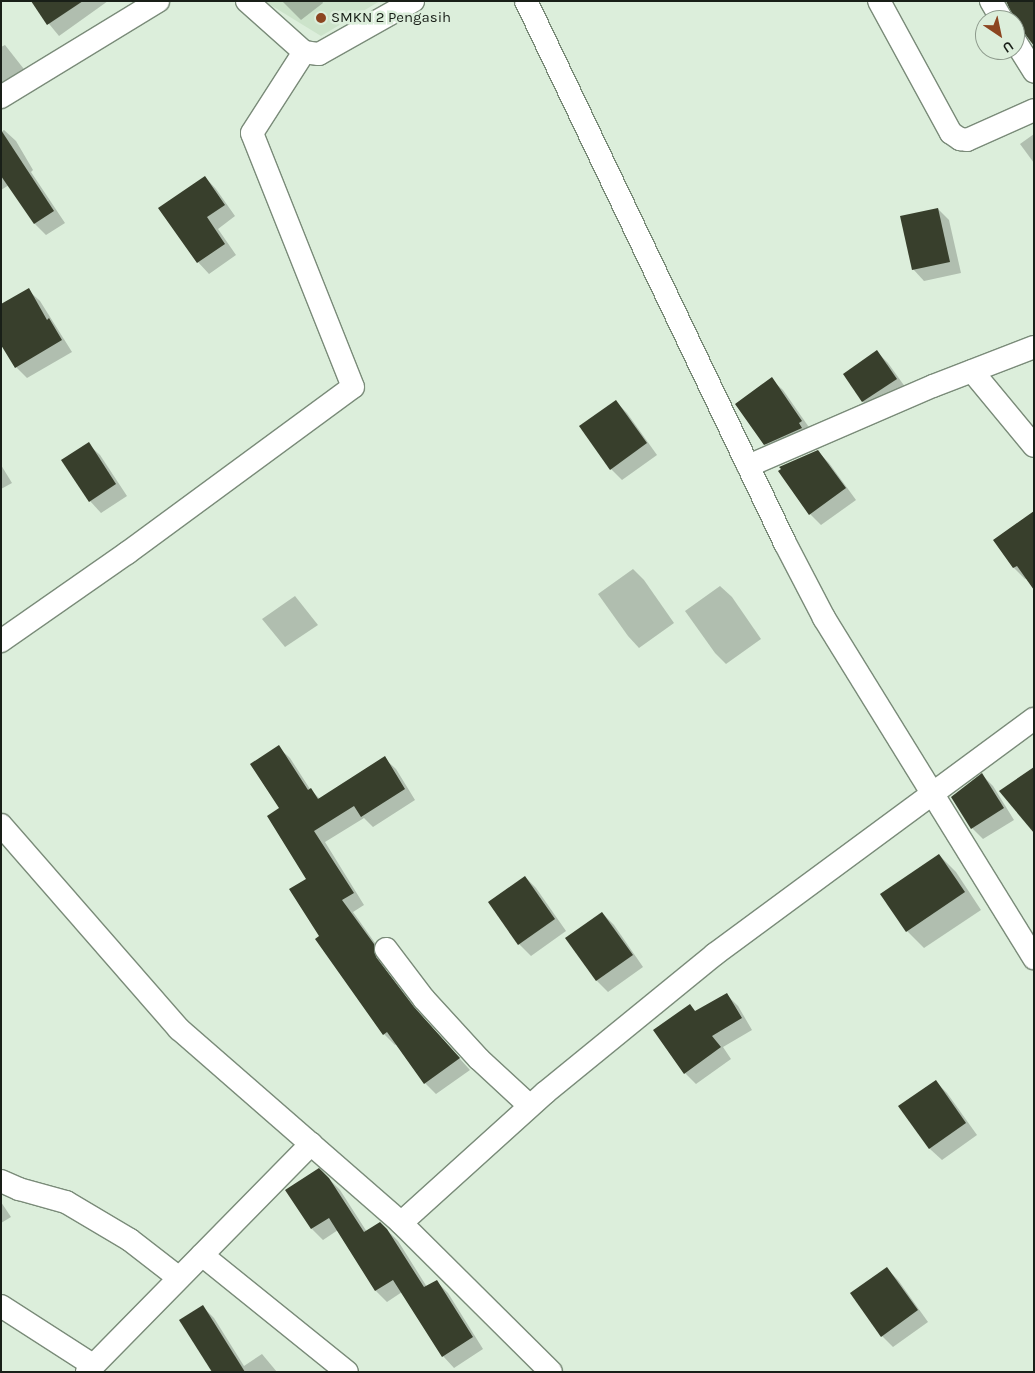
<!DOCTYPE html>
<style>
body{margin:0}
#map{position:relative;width:1035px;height:1373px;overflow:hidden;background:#dceedb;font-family:Karla,sans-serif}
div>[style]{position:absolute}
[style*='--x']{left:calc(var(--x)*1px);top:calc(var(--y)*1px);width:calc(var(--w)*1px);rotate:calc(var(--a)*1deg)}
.built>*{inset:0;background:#cce3ca}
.shadow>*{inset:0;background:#0003}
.building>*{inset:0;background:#383f2c}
.roads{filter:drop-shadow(1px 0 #7a8b79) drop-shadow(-1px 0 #7a8b79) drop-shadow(0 1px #7a8b79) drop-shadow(0 -1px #7a8b79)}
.street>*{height:22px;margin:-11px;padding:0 11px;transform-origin:11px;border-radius:11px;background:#fff}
.dots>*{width:14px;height:14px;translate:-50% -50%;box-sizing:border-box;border:2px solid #dceedb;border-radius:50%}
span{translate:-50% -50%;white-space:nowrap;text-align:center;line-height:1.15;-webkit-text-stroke:5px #dceedb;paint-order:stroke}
.poi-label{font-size:15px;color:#191f18}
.left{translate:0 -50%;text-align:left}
.frame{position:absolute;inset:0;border:2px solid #191f18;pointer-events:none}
.north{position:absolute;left:975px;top:10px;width:50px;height:50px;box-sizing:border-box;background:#dceedb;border:1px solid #8e9b8d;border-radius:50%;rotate:146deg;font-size:14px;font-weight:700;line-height:20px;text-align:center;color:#191f18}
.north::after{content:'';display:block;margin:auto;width:18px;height:22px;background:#8c4520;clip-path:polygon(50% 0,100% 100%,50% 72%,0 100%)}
</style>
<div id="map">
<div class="built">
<i style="clip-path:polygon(264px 1px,380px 1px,321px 36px)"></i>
</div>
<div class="shadow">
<i style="clip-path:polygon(46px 1px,108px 1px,59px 36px,36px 8px)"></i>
<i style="clip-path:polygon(282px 1px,322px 1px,323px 3px,301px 20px)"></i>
<i style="clip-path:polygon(5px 45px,27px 73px,1px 91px,1px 47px)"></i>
<i style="clip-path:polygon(4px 130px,16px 141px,33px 170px,31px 172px,65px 223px,46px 235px,35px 224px,9px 185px,1px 190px,1px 132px)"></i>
<i style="clip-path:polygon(1034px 134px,1034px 163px,1020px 144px)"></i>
<i style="clip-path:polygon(205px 177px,216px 189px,235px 216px,218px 229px,236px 255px,209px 274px,198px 262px)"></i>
<i style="clip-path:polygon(938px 209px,949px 220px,961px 273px,924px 281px,913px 269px)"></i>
<i style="clip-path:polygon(28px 290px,40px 301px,72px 352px,27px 378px,16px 367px)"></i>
<i style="clip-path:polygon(877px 352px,888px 363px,908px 391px,874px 413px,863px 402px,845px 375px)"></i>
<i style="clip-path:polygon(771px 379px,783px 390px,813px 433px,776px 455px,765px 444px)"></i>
<i style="clip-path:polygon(616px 402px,627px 413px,657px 455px,622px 480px,611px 469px)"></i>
<i style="clip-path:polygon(88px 444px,100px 455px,127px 496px,101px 513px,90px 501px)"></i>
<i style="clip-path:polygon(818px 452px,829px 463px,856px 500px,821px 525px,810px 514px)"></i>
<i style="clip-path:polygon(1px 465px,12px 483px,1px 489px)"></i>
<i style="clip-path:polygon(1034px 523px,1027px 578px,1025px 579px,1014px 568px,995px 540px)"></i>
<i style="clip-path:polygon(633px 569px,644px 580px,674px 623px,639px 648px,628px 636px,598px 594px)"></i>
<i style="clip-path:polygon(720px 586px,732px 597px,761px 639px,726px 664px,715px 653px,685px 611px)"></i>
<i style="clip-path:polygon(295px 596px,318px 625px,285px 647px,262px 619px)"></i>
<i style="clip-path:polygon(278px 747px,290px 758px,310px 789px,320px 799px,384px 758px,396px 769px,415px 800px,373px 827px,364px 818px,325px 842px,364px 905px,353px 912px,385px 957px,386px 970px,425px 1020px,470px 1070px,436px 1094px,425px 1083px,397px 1044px,395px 1045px,384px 1034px,320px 937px,308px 879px,280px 809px)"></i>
<i style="clip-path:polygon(982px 775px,993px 786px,1014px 820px,983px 839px,972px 828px)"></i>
<i style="clip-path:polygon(939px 855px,956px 872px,981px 910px,924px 948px,907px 931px)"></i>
<i style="clip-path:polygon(525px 877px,536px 888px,566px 931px,531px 956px,519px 944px,489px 902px)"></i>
<i style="clip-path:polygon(602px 913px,614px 925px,643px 967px,608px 992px,597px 981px,567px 938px)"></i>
<i style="clip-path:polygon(726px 994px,738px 1006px,752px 1030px,723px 1047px,731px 1059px,696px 1084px,685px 1073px,690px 1006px,696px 1012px)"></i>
<i style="clip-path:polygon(935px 1081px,947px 1093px,977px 1135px,942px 1160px,930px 1149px,900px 1106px)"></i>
<i style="clip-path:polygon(328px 1178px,340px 1190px,367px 1232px,386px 1229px,398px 1241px,427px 1287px,436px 1281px,448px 1293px,483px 1349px,454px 1368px,443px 1356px,402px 1292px,387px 1302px,376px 1291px,338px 1230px,323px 1240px,312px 1229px)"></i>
<i style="clip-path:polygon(1px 1202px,11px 1217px,1px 1223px)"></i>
<i style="clip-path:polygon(887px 1269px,898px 1280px,928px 1322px,893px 1347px,882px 1336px)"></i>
<i style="clip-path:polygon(203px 1307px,214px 1318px,244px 1366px,262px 1354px,277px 1372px,218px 1372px)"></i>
</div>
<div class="building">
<i style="clip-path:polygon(31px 1px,83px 1px,47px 25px)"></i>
<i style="clip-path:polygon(1006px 1px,1034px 1px,1034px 46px,1015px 21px)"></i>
<i style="clip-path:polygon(1px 130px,54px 211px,34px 224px,1px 176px)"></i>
<i style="clip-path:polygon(205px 176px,225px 205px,207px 217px,225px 244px,197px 263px,158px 208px)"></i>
<i style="clip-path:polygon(938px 208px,950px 262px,912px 270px,900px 216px)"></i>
<i style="clip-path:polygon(29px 288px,47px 320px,49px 318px,62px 340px,15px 368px,1px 345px,1px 304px)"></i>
<i style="clip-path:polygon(877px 350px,897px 379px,862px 402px,843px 374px)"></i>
<i style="clip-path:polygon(772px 377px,802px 421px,799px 423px,802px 428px,764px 445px,735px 404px)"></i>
<i style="clip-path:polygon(616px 400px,647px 443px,610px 470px,579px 426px)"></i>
<i style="clip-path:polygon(89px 442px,116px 484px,89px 502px,61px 460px)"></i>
<i style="clip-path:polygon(818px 450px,846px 488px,809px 515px,778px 471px,781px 469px,779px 467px)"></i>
<i style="clip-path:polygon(1034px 511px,1034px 590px,1017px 566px,1013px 568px,993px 540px)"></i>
<i style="clip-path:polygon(279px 745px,308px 790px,311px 788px,318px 799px,385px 756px,405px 789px,361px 817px,354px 806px,314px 831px,354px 893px,342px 900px,374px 944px,376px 957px,414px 1007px,460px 1058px,424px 1084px,387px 1032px,383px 1035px,315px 939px,319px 936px,289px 889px,306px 879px,267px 816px,279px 808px,250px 764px)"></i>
<i style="clip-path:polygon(1034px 767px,1034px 833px,999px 791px)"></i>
<i style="clip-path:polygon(982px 773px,1004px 808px,971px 829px,951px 797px)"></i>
<i style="clip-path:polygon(939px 854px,965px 892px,906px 932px,880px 894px)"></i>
<i style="clip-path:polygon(525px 876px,555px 919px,518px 945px,488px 902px)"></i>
<i style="clip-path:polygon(602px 912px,633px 955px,596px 981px,565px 938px)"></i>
<i style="clip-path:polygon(727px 993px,742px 1018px,712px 1036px,721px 1047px,684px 1074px,653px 1030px,690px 1004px,695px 1011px)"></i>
<i style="clip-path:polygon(936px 1080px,966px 1123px,929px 1149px,898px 1106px)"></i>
<i style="clip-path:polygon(319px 1168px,329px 1178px,364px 1232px,380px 1222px,387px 1229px,424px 1287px,437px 1280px,473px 1337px,442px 1357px,393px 1280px,375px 1291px,329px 1218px,311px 1229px,285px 1190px)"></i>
<i style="clip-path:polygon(887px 1267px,918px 1310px,881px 1337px,850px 1293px)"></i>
<i style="clip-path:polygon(203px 1305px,245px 1372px,212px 1372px,179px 1320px)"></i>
</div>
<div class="roads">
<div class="street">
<i style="--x:247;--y:1;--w:76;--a:41.8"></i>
<i style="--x:304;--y:52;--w:15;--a:8"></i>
<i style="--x:319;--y:54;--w:108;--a:-29.4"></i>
<i style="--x:526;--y:1;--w:601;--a:64.46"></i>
<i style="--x:785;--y:543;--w:85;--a:62.5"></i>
<i style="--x:824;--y:618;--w:400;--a:58.3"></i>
<i style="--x:879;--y:1;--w:150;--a:61.4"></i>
<i style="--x:951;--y:133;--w:11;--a:34"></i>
<i style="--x:960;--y:139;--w:7;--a:8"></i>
<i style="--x:967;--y:140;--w:73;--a:-24.1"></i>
<i style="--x:991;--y:1;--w:22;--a:60"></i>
<i style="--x:1015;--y:41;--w:36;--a:58"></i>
<i style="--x:1;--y:97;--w:184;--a:-31.4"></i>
<i style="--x:972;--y:371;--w:97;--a:50.4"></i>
<i style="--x:748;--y:466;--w:202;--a:-23.4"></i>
<i style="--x:933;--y:386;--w:108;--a:-21.1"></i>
<i style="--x:1;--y:641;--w:154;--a:-34.9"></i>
<i style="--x:127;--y:553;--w:280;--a:-36.3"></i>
<i style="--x:353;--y:387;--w:273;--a:-111.7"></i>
<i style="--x:252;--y:133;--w:96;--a:-57.3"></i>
<i style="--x:1;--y:825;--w:271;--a:48.9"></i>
<i style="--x:179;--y:1029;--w:295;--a:41.1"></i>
<i style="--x:401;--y:1223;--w:211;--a:44.8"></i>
<i style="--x:386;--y:949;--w:63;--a:52.8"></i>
<i style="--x:424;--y:999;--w:81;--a:47.5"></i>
<i style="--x:479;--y:1059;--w:69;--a:42.7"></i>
<i style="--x:1;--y:1181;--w:20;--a:24"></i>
<i style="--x:19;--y:1189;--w:49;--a:15.5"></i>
<i style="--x:66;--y:1202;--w:74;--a:30.7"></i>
<i style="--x:130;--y:1240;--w:62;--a:37.8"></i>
<i style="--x:401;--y:1223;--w:195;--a:-42.1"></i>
<i style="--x:546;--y:1092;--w:218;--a:-39.2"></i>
<i style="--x:715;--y:954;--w:396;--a:-36.4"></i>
<i style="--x:202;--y:1255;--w:186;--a:38.9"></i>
<i style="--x:1;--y:1306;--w:109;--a:32.7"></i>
<i style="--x:87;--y:1372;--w:320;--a:-45.5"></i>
</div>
</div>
<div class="dots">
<i style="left:321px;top:18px;background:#8c4520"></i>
</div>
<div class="poi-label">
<span class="left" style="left:331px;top:18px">SMKN 2 Pengasih</span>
</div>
<div class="frame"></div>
<div class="north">U</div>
</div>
